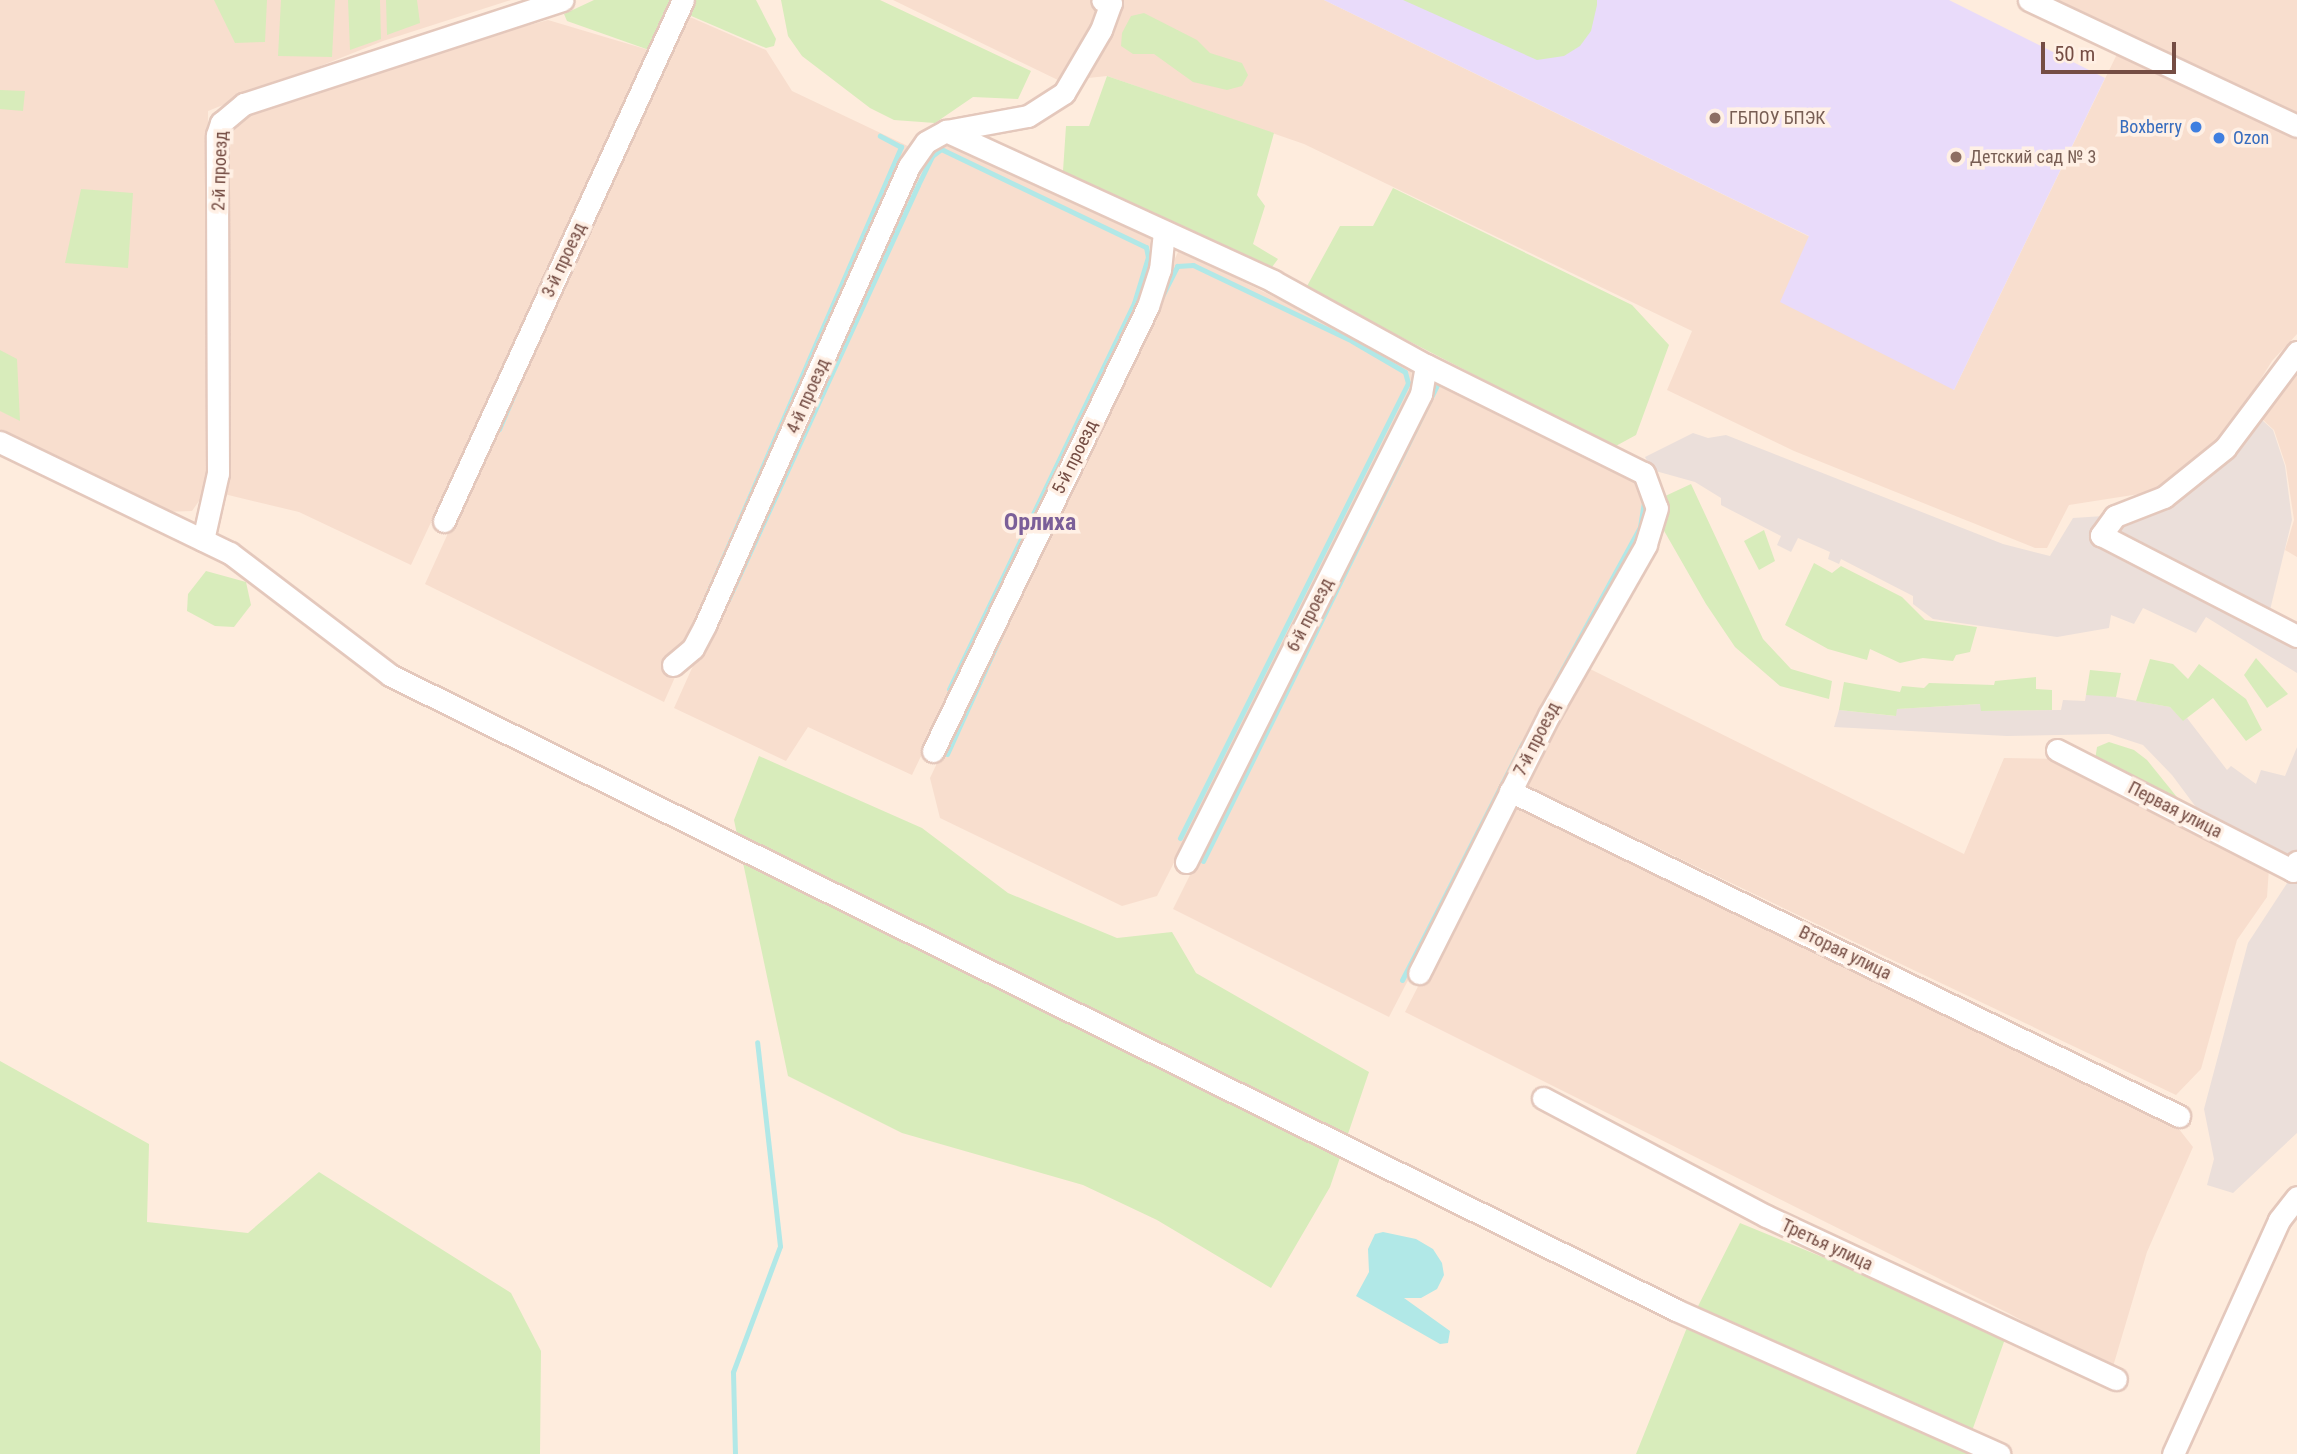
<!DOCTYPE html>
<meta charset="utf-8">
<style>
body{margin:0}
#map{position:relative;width:2297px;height:1454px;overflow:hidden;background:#feecdd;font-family:"Roboto Condensed",sans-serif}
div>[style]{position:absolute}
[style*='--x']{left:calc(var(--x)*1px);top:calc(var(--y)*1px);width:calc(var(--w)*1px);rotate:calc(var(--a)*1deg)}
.residential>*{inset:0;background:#f8dece}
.industrial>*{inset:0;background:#ebdfda}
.education>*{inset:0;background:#e9dbfa}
.green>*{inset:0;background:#d8ecbb}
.water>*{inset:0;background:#b1e8e7}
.stream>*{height:5px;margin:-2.5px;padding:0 2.5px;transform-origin:2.5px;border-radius:2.5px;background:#b1e8e7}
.roads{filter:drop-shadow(2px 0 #e4c8bc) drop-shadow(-2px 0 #e4c8bc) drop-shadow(0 2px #e4c8bc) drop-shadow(0 -2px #e4c8bc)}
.minor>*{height:21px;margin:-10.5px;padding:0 10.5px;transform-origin:10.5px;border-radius:10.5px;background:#fff}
.dots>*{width:19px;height:19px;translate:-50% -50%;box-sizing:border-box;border:4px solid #fff0e5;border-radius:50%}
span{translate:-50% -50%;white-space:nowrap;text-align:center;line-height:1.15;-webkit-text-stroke:7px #fff0e5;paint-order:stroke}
.education-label{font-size:18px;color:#785e54}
.left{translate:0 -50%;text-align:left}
.shop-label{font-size:18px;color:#366cbe}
.right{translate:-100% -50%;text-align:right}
.street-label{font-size:18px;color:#754d44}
.district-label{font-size:24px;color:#7b5f99;font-weight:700}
.scale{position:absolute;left:2041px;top:42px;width:135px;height:32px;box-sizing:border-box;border:4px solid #754d44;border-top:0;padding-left:9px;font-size:21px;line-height:24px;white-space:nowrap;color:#754d44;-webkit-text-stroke:5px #fff0e5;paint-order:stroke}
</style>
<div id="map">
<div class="residential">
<i style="clip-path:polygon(0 0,511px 0,383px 41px,208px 111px,206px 491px,192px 511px,164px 512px,0 431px)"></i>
<i style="clip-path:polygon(893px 0,1324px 0,1810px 237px,1954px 390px,2118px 52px,2297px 136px,2297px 334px,2272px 361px,2225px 436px,2152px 492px,2069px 505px,2047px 548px,2035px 548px,1794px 451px,1667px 390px,1692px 331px,1304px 144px,1107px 76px,1060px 81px)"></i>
<i style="clip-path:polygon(2054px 0,2297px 0,2297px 113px,2219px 78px)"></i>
<i style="clip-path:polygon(683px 14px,766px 50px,792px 91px,910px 147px,664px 702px,425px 584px)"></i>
<i style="clip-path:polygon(548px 20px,652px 51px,411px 565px,299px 512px,224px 494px,229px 125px,263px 105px,383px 64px)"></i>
<i style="clip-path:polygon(946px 140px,1152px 239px,1152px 272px,912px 775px,808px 727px,786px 761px,674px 708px,923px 156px)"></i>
<i style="clip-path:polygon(1179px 250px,1406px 362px,1413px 376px,1413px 392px,1157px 896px,1122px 906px,940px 818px,930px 778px)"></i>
<i style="clip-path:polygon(2297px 371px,2297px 557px,2285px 550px,2294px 520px,2286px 466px,2274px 430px,2261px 418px)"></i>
<i style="clip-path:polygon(1438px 378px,1635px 475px,1650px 513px,1389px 1017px,1173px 909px)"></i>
<i style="clip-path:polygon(1584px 666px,1964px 854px,2004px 758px,2060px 759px,2269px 868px,2267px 897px,2237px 940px,2201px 1069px,2176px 1095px,1521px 783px)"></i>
<i style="clip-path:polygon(1511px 804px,2175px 1124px,2193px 1147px,2147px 1252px,2112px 1370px,2010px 1314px,1405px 1012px)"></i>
</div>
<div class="industrial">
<i style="clip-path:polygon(2261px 419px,2273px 430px,2285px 466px,2292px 520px,2270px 610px,2297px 627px,2297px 673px,2206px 617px,2196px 633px,2143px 608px,2134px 624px,2111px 615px,2109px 628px,2057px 637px,1933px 619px,1913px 604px,1913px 596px,1841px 559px,1839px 564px,1828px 559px,1830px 552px,1798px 538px,1791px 552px,1777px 545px,1781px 536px,1721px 505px,1721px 498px,1695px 482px,1652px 470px,1645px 457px,1693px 433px,1708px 438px,1726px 435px,2003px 544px,2050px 556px,2073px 518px,2135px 514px)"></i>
<i style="clip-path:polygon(2099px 694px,2170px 707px,2183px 720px,2187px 718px,2227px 770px,2231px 766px,2256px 784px,2261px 770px,2285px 776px,2297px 747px,2297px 860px,2207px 822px,2172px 775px,2143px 745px,2109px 734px,2007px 736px,1834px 727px,1839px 710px,1895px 716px,1896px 709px,1981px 704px,1982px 711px,2061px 710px,2063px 700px,2085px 701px,2086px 695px)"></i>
<i style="clip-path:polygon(2297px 868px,2297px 1133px,2233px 1193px,2207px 1185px,2214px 1159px,2204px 1109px,2248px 943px)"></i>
</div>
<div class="education">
<i style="clip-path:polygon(1324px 0,1949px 0,2105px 78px,1954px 390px,1780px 302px,1809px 236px)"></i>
</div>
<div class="green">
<i style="clip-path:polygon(214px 0,267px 0,265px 42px,235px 43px)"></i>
<i style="clip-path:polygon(281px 0,335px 0,332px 57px,278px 56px)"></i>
<i style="clip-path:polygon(348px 0,380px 0,381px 39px,350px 50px)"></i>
<i style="clip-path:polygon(386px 0,417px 0,420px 23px,387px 35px)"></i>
<i style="clip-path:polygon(594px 0,678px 0,649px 50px,567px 21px,564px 14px)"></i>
<i style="clip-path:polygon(696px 0,756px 0,776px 39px,774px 46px,766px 48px,689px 15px)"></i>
<i style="clip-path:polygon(781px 0,880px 0,1031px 71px,1018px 99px,973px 97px,935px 123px,894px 120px,870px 108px,802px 56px,788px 36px)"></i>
<i style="clip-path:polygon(1403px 0,1597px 0,1597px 5px,1591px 31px,1580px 46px,1564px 56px,1537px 60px)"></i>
<i style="clip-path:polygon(1144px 13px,1197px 40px,1210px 53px,1242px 63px,1248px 75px,1242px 86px,1227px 90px,1193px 82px,1154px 54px,1133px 54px,1121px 46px,1122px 33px,1131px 16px)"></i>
<i style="clip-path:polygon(1107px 76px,1274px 133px,1257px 195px,1265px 206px,1253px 244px,1278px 259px,1269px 271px,1063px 171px,1066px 126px,1089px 126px)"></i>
<i style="clip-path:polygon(0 90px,25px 91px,23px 111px,0 109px)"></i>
<i style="clip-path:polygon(1393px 188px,1632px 305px,1669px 345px,1636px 435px,1614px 447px,1306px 288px,1340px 226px,1373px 226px)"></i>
<i style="clip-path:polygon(81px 189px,133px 193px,128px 268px,65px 263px)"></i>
<i style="clip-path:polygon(0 350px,17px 359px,20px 421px,0 411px)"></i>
<i style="clip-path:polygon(1691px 484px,1763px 639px,1791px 669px,1832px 681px,1829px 699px,1780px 686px,1735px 647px,1706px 604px,1663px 529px,1661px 498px)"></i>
<i style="clip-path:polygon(1764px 530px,1775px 561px,1759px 570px,1744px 541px)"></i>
<i style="clip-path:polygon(1814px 563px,1832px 573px,1841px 566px,1902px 597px,1925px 620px,1977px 627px,1970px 652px,1956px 655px,1953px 661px,1923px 658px,1900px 663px,1870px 649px,1867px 660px,1828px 649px,1785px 625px)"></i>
<i style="clip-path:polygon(206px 571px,246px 582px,251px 605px,234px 627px,215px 626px,187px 611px,188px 594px)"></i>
<i style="clip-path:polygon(2256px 658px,2288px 694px,2267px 708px,2244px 675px)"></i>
<i style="clip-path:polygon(2150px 659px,2173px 664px,2188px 679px,2199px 664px,2246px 699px,2262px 730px,2246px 741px,2213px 698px,2183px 721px,2170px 707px,2136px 701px)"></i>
<i style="clip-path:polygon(2090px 670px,2121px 673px,2116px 697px,2086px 695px)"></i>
<i style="clip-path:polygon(2036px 677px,2036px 689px,2052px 690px,2052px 710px,1981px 711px,1980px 704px,1897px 709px,1896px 716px,1839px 710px,1844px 682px,1900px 692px,1902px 686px,1924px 688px,1929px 683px,1994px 685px,1995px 681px)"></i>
<i style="clip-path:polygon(2109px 742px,2134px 750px,2147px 760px,2189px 812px,2095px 760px,2097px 747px)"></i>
<i style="clip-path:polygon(759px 756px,922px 828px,1008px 893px,1117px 938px,1172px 932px,1196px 973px,1369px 1072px,1330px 1187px,1271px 1288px,1157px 1220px,1083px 1185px,902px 1133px,788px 1076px,734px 820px)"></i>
<i style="clip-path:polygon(0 1061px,149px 1144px,147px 1222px,248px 1233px,319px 1172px,511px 1293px,541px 1351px,540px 1454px,0 1454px)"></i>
<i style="clip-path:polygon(1740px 1223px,1866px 1275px,2005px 1339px,1968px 1442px,1997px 1454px,1636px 1454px,1686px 1330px)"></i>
</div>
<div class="water">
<i style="clip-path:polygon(1383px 1232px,1416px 1239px,1433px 1249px,1442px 1263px,1444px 1275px,1437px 1289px,1421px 1298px,1404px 1298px,1450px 1331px,1448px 1343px,1440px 1344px,1356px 1296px,1369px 1272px,1368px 1249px,1375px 1234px)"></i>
</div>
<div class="stream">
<i style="--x:1161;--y:298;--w:36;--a:-63"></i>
<i style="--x:1177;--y:266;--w:16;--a:-4"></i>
<i style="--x:1193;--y:265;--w:176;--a:25.5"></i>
<i style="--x:1352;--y:341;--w:61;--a:30.3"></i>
<i style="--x:1405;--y:372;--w:11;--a:75"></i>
<i style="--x:1408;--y:383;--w:509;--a:116.62"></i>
<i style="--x:499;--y:429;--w:53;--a:-66.8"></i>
<i style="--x:728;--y:600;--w:456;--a:-65.4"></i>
<i style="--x:918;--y:185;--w:32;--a:-64"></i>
<i style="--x:932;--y:156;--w:11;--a:-38"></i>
<i style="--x:941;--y:149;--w:227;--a:25.6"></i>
<i style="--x:1146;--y:247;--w:10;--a:79"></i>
<i style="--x:1148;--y:257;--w:48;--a:106.9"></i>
<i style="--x:1134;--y:303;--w:428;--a:115.6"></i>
<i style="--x:696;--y:620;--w:516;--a:-66.57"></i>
<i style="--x:901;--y:147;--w:24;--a:-152"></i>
<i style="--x:1556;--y:681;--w:175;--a:-61.4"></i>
<i style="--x:1640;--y:527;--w:24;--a:-81"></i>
<i style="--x:947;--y:754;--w:157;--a:-65.6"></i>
<i style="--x:1203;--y:861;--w:533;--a:-63.82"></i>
<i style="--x:1402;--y:980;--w:266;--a:-63"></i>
<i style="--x:735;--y:1454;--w:82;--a:-91.4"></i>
<i style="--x:733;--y:1372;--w:134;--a:-69.5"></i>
<i style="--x:780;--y:1246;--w:205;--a:-96.4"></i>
</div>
<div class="roads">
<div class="minor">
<i style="--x:2029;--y:0;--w:296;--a:25.2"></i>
<i style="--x:946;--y:131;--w:360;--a:24.6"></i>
<i style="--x:1273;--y:281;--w:175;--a:28.8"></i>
<i style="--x:1426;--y:365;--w:243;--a:26.4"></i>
<i style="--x:1644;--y:473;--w:37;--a:70"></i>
<i style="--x:1657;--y:508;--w:39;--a:107"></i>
<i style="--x:1646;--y:545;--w:196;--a:119.7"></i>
<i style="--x:1549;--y:715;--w:289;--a:116.7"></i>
<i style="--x:2297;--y:352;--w:120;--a:126.9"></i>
<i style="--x:2225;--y:448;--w:78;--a:141.2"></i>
<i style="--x:2164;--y:497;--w:53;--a:158.8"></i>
<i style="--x:2115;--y:516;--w:24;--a:126"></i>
<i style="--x:2101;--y:535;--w:220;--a:27.3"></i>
<i style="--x:0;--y:442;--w:255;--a:25.8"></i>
<i style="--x:230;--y:553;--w:201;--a:37.3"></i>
<i style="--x:390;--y:675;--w:1434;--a:26.28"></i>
<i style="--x:1676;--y:1310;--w:354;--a:24"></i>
<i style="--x:444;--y:521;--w:573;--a:-65.36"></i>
<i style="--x:203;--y:540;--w:69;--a:-77.4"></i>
<i style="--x:218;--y:473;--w:338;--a:-90.2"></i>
<i style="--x:217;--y:135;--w:13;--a:-72"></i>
<i style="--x:221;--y:123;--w:30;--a:-40"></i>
<i style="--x:244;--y:104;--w:335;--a:-18.1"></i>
<i style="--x:673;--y:665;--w:26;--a:-40"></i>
<i style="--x:693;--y:648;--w:26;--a:-62"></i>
<i style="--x:705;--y:625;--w:502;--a:-66.04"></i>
<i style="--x:909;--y:166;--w:29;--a:-55"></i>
<i style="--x:926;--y:142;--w:23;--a:-29"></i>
<i style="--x:946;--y:131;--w:83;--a:-10.4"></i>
<i style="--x:1028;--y:116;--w:43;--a:-32.6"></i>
<i style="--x:1064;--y:93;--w:73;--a:-59.6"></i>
<i style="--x:1101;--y:30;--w:29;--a:-70"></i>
<i style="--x:1111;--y:3;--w:9;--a:-162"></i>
<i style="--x:2057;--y:750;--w:265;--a:27.1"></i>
<i style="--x:2293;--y:871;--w:10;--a:-66"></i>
<i style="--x:933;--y:751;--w:494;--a:-64.2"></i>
<i style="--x:1148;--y:306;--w:38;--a:-72"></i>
<i style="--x:1160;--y:270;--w:37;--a:-84"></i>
<i style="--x:1510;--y:791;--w:744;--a:25.91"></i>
<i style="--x:1186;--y:862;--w:524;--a:-63.34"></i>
<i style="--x:1421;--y:394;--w:29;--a:-80"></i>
<i style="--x:1543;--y:1098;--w:252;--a:27.9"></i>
<i style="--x:1766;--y:1216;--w:386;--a:25"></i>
<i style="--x:2173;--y:1454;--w:257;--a:-65.6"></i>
<i style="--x:2279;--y:1220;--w:29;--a:-52"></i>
</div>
</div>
<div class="dots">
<i style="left:1715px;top:118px;background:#8d6e63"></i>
<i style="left:2196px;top:127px;background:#3f7fe0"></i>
<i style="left:2219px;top:138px;background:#3f7fe0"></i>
<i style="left:1956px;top:157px;background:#8d6e63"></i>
</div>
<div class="education-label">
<span class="left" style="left:1729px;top:118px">ГБПОУ БПЭК</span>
<span class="left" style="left:1970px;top:157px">Детский сад № 3</span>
</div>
<div class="shop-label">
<span class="right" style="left:2182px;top:127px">Boxberry</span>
<span class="left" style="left:2233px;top:138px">Ozon</span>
</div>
<div class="street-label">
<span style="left:220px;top:171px;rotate:-88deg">2-й проезд</span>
<span style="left:564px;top:260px;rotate:-65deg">3-й проезд</span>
<span style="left:808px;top:396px;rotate:-66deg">4-й проезд</span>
<span style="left:1075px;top:457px;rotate:-64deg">5-й проезд</span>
<span style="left:1310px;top:615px;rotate:-63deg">6-й проезд</span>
<span style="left:1537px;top:739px;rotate:-63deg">7-й проезд</span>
<span style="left:2175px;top:810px;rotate:27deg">Первая улица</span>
<span style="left:1845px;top:953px;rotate:26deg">Вторая улица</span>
<span style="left:1827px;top:1245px;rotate:25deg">Третья улица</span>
</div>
<div class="district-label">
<span style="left:1040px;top:523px">Орлиха</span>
</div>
<div class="scale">50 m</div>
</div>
